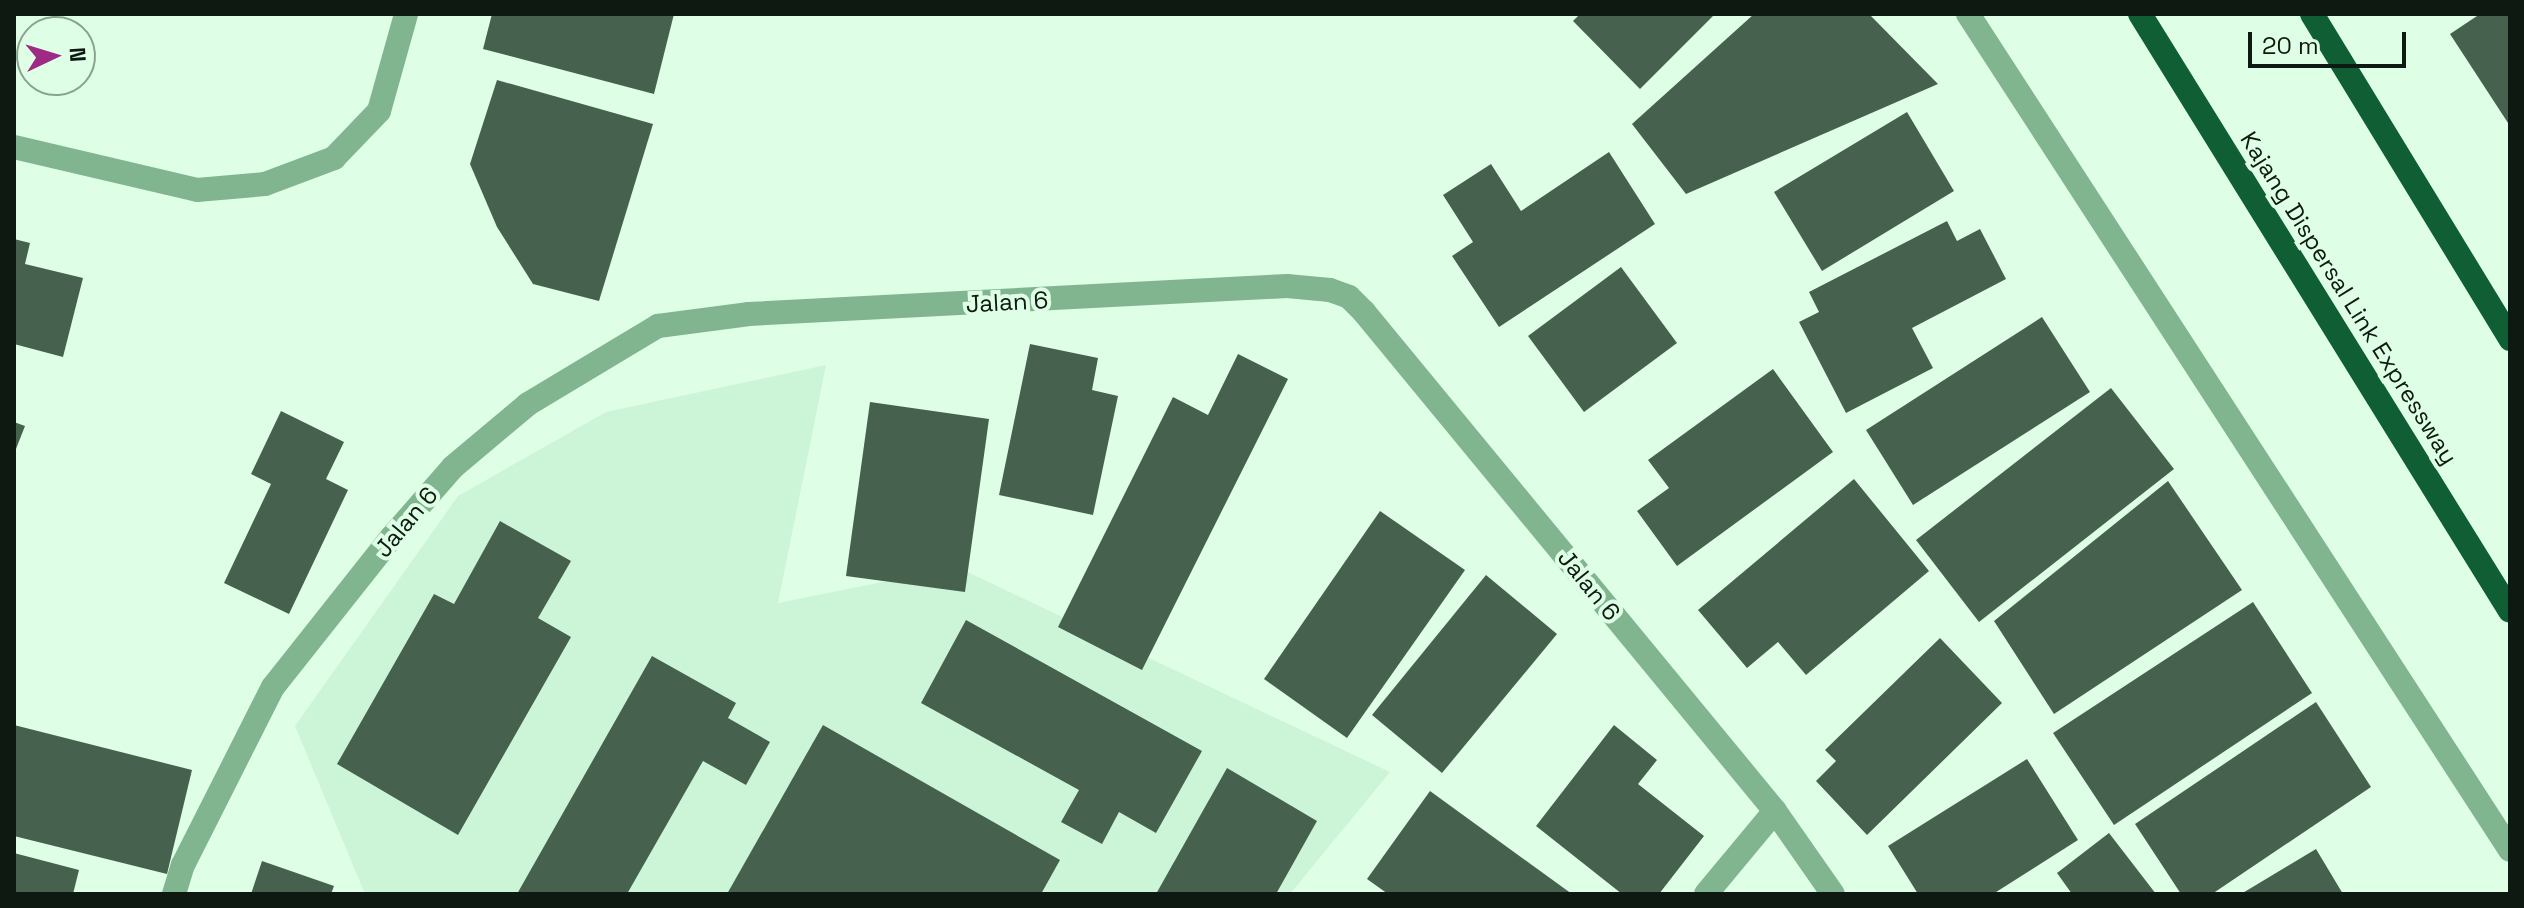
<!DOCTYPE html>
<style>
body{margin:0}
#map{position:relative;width:2524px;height:908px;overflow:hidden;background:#deffe6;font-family:"Space Grotesk",sans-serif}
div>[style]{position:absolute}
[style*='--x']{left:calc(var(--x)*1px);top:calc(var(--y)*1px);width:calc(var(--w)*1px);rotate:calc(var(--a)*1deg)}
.built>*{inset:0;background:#ccf4d6}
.building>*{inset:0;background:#46624e}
.service>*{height:24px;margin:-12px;padding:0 12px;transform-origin:12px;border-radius:12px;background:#81b590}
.minor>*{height:24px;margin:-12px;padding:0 12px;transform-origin:12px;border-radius:12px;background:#81b590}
.motorway>*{height:24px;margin:-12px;padding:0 12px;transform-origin:12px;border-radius:12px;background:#105e33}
span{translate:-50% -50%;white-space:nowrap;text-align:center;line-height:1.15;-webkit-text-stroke:8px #deffe6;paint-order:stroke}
.street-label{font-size:24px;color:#0d1911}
.frame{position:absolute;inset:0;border:16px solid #0d1911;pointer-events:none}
.north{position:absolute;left:16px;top:16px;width:80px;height:80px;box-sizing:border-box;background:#deffe6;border:2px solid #8aa391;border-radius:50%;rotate:86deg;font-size:22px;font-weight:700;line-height:32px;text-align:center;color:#0d1911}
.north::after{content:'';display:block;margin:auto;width:28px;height:36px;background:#9f2a85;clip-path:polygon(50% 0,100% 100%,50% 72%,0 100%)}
.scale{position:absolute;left:2248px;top:32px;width:158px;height:36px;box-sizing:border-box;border:4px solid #0d1911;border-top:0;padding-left:10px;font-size:24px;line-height:28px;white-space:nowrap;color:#0d1911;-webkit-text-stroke:6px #deffe6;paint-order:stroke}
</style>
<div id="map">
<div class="built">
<i style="clip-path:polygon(826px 365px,778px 603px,957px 567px,1390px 772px,1290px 894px,365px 894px,295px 726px,458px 496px,606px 412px)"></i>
</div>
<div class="building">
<i style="clip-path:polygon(492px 14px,674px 14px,654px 94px,483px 49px)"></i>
<i style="clip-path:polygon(1580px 14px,1715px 14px,1640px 89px,1573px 21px)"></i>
<i style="clip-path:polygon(1754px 14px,1869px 14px,1938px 84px,1686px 194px,1632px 124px)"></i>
<i style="clip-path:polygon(2480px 14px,2510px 14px,2510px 126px,2450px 34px)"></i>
<i style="clip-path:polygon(497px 80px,653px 124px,599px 301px,533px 284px,497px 227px,470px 164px)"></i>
<i style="clip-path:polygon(1907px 112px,1954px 191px,1822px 271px,1774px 192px)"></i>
<i style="clip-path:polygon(1609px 152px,1655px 224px,1499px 327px,1452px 256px,1473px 242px,1443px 195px,1491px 164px,1521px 211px)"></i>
<i style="clip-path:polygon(1947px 221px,1957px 241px,1980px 229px,2006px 279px,1912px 328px,1933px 368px,1846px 413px,1799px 322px,1819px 312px,1809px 292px)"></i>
<i style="clip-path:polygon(14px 239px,30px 243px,25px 264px,83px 278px,63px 357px,14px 344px)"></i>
<i style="clip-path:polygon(1621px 267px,1677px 343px,1584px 412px,1528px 336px)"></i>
<i style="clip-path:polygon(2042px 317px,2090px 392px,1913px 505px,1866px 430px)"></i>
<i style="clip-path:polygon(1030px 344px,1098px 358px,1092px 390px,1118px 396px,1093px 515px,999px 495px)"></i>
<i style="clip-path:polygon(1238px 354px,1288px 379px,1142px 670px,1058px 627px,1173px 397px,1208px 415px)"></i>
<i style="clip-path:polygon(1773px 369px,1833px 452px,1677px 566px,1637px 511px,1669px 488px,1648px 460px)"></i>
<i style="clip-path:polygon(2111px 388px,2174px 469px,1979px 622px,1916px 540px)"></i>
<i style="clip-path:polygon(870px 402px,989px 419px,965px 592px,846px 576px)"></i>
<i style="clip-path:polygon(281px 411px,344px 442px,326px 479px,348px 490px,289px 614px,224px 583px,271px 484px,251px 474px)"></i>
<i style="clip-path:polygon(14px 422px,25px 426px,14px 454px)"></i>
<i style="clip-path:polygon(1854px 479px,1929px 571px,1806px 675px,1778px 642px,1747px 668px,1698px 610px)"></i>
<i style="clip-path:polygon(2168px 481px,2242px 590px,2054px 714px,1994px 621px)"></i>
<i style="clip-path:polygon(1380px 511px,1465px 570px,1347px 738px,1264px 679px)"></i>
<i style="clip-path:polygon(500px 521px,571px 561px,538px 618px,571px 637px,458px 835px,337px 764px,434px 594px,454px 604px)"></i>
<i style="clip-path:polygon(1486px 575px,1557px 634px,1442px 773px,1372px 715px)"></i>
<i style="clip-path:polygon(2253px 602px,2312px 693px,2114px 825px,2053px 733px)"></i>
<i style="clip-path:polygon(966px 620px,1202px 751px,1156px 833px,1119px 812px,1102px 844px,1061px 822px,1079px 790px,921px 703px)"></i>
<i style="clip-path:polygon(1940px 638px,2002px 703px,1867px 835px,1816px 781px,1836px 761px,1825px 750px)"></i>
<i style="clip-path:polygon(652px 656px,736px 703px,728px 718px,770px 742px,746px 785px,703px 761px,627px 894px,517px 894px)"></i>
<i style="clip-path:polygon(2316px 702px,2371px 787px,2212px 894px,2181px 894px,2135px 824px)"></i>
<i style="clip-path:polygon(14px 725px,192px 770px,167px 874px,14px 836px)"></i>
<i style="clip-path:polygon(823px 725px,1060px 860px,1041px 894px,727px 894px)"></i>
<i style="clip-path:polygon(1614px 725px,1657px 760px,1638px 784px,1704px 836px,1659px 894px,1622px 894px,1536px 826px)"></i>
<i style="clip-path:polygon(2027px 759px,2078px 840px,1993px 894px,1918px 894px,1888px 846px)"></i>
<i style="clip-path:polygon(1227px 768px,1317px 821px,1276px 894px,1156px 894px)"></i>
<i style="clip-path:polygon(1430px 791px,1572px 894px,1388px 894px,1367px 879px)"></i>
<i style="clip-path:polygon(2109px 833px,2156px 894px,2072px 894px,2057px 873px)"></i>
<i style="clip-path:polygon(2316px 849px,2343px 894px,2241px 894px)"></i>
<i style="clip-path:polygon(14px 853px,79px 870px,73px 894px,14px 894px)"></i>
<i style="clip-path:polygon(262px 861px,334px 886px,331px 894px,251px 894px)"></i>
</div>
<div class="service">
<i style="--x:14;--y:147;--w:188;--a:13.2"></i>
<i style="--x:197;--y:190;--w:68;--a:-5"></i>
<i style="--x:265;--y:184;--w:74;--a:-20.6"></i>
<i style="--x:334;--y:158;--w:65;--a:-46.2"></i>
<i style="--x:379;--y:111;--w:101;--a:-74.4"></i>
</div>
<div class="minor">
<i style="--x:1968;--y:14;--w:996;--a:57.04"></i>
<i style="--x:174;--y:894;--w:30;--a:-73"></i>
<i style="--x:183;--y:865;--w:199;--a:-63.2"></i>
<i style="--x:273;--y:687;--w:191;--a:-51.6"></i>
<i style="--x:392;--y:537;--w:93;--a:-48.9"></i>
<i style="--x:453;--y:467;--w:98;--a:-40"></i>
<i style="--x:528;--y:404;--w:152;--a:-31"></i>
<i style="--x:658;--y:326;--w:92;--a:-7.5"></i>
<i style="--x:749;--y:314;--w:539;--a:-2.98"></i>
<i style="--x:1287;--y:286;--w:43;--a:5.3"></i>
<i style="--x:1330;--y:290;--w:20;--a:20"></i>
<i style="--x:1349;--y:297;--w:21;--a:45"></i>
<i style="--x:1364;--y:312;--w:646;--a:50.52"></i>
<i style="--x:1775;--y:811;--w:101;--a:55.1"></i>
<i style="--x:1706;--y:894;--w:108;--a:-50.3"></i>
</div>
<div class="motorway">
<i style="--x:2140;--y:14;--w:702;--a:58.21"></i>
<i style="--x:2312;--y:14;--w:381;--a:58.6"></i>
</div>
<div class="street-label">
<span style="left:2349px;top:298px;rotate:58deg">Kajang Dispersal Link Expressway</span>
<span style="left:1007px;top:302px;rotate:-3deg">Jalan 6</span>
<span style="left:406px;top:522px;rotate:-50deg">Jalan 6</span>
<span style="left:1589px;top:585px;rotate:51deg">Jalan 6</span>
</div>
<div class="frame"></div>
<div class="north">N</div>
<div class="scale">20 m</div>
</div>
